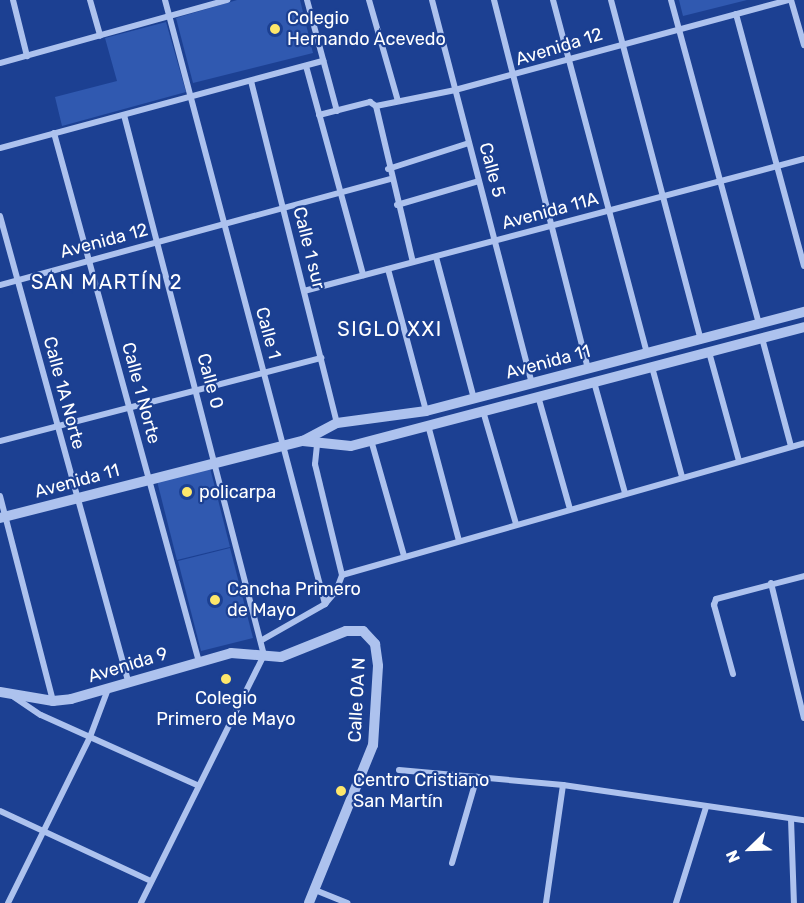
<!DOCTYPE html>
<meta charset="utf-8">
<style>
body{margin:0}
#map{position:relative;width:804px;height:903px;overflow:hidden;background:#1c4092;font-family:Rubik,sans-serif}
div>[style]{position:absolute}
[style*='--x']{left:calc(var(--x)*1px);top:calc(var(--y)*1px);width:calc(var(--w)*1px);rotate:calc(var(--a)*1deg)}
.green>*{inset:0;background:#3059b0}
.minor>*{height:6px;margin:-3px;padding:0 3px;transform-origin:3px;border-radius:3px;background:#adc2ee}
.tertiary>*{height:10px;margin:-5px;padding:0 5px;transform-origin:5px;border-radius:5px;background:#adc2ee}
.dots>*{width:16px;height:16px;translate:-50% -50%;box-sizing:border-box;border:3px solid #1c4092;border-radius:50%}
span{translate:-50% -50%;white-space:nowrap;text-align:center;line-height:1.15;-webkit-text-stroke:4.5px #1c4092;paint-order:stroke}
.poi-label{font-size:18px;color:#fff}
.left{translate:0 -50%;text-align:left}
.street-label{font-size:18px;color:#fff}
.neighbourhood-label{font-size:20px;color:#fff;letter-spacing:1.5px}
.north{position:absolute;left:720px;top:819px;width:60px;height:60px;-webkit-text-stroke:4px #1c4092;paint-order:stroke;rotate:247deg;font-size:16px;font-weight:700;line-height:24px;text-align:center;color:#fff}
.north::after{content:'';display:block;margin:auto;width:21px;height:27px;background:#fff;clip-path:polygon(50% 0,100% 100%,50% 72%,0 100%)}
</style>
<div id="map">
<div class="green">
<i style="clip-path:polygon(237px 0,300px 0,313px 53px,193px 83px,176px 18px)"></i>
<i style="clip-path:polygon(679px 0,747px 0,683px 16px)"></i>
<i style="clip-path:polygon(166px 22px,186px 92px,62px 126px,55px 97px,117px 81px,105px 38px)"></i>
<i style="clip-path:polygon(210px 468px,230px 547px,177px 560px,157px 481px)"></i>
<i style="clip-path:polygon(230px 548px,253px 638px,201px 651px,178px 561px)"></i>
</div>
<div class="minor">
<i style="--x:13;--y:0;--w:58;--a:76"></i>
<i style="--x:90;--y:0;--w:37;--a:74"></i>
<i style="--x:165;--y:0;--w:625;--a:75.16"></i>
<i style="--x:307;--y:0;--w:115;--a:74.9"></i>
<i style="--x:369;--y:0;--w:105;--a:74"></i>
<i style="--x:432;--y:0;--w:396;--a:75.4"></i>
<i style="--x:494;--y:0;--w:380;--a:75.7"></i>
<i style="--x:553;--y:0;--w:365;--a:75.1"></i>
<i style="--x:611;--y:0;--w:352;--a:75.2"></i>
<i style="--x:671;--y:0;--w:336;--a:74.8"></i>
<i style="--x:791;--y:0;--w:47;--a:73.9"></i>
<i style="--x:736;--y:14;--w:261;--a:74.9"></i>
<i style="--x:0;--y:63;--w:236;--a:-15.5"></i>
<i style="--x:306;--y:66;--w:217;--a:74.7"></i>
<i style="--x:251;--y:81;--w:353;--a:75.9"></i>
<i style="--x:376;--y:106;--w:160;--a:76.7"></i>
<i style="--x:124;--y:115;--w:558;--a:75.47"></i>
<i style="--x:264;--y:655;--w:277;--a:116.4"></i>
<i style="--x:319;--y:115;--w:53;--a:-14.3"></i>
<i style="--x:370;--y:102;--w:7;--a:34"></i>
<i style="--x:376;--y:106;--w:81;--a:-11.4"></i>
<i style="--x:455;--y:90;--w:346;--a:-15.1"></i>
<i style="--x:54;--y:133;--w:549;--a:74.67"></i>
<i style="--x:0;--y:148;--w:335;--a:-15.1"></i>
<i style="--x:388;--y:169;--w:85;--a:-17.8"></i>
<i style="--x:397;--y:205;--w:85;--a:-16.3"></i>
<i style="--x:0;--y:216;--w:483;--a:74.6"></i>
<i style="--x:436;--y:257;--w:147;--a:75"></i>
<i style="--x:388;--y:269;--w:147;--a:75"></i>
<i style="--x:0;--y:285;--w:404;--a:-15.2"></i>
<i style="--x:304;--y:291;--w:517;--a:-14.79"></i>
<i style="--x:762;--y:338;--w:112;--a:75"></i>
<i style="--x:709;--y:352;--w:113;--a:74.6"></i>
<i style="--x:652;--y:367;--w:114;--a:74.7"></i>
<i style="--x:594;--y:382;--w:115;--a:74.4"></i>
<i style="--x:538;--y:396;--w:117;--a:74.2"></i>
<i style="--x:483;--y:411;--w:118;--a:73.7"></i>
<i style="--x:428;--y:425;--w:120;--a:75"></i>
<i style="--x:371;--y:440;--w:121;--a:74.1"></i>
<i style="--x:0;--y:441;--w:332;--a:-14.5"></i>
<i style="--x:0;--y:496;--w:212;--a:75.5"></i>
<i style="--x:342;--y:575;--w:480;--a:-15.9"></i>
<i style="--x:771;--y:583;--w:139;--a:76.3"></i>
<i style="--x:262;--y:640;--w:73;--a:-29.7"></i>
<i style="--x:325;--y:604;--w:17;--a:-50"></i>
<i style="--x:336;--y:591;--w:17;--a:-69"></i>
<i style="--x:342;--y:575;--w:114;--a:-103.7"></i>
<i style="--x:315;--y:464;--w:19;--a:-84"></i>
<i style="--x:733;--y:674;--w:72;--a:-105.4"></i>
<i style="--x:714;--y:605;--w:6;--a:-72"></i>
<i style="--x:716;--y:599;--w:91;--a:-14.6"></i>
<i style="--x:14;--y:697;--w:32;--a:34"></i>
<i style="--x:41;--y:715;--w:171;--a:24.2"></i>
<i style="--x:399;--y:770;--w:165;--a:5.2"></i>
<i style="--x:563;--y:785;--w:244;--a:8.3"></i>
<i style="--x:0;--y:811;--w:166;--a:24.9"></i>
<i style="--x:791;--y:819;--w:84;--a:88"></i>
<i style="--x:452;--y:863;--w:90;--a:-73.8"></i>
<i style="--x:315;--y:890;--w:35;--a:22"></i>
<i style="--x:8;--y:903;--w:185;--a:-63.7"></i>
<i style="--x:90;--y:737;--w:51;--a:-69.4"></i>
<i style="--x:546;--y:903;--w:119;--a:-81.8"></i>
<i style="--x:676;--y:903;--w:101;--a:-72.6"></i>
</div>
<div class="tertiary">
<i style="--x:303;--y:441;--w:48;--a:5.9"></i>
<i style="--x:351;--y:446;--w:468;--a:-14.7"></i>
<i style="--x:0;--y:518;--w:313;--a:-14.3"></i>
<i style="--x:303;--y:441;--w:38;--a:-28"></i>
<i style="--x:337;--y:423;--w:90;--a:-7.7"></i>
<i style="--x:426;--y:411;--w:391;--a:-14.7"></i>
<i style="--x:0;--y:692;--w:54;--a:9.6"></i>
<i style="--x:53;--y:701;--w:18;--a:-6"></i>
<i style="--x:71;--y:699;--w:166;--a:-16"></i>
<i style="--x:231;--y:653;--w:50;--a:4.6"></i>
<i style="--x:281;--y:657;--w:70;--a:-21.8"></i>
<i style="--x:346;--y:631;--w:17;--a:0"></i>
<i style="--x:363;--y:631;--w:18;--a:47"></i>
<i style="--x:375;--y:644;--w:22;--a:82"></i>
<i style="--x:378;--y:666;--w:79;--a:93.6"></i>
<i style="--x:373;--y:745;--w:170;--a:112.1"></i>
</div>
<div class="dots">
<i style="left:275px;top:29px;background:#fee76b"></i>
<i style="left:187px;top:492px;background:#fee76b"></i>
<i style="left:215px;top:600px;background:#fee76b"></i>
<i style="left:226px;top:679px;background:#fee76b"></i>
<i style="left:341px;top:791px;background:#fee76b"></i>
</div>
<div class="poi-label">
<span class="left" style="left:287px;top:29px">Colegio<br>Hernando Acevedo</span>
<span class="left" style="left:199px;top:492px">policarpa</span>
<span class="left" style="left:227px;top:600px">Cancha Primero<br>de Mayo</span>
<span style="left:226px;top:709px">Colegio<br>Primero de Mayo</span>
<span class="left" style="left:353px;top:791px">Centro Cristiano<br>San Martín</span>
</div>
<div class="street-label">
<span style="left:559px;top:47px;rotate:-17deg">Avenida 12</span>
<span style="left:492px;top:170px;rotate:75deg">Calle 5</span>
<span style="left:550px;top:211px;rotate:-15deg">Avenida 11A</span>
<span style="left:104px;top:241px;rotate:-15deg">Avenida 12</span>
<span style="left:309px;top:248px;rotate:76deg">Calle 1 sur</span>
<span style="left:268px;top:333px;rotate:75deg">Calle 1</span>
<span style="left:548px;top:362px;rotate:-15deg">Avenida 11</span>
<span style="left:210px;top:381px;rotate:75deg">Calle 0</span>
<span style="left:64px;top:393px;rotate:75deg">Calle 1A Norte</span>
<span style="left:141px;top:393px;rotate:75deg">Calle 1 Norte</span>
<span style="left:77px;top:481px;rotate:-15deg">Avenida 11</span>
<span style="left:128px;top:665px;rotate:-17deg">Avenida 9</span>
<span style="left:357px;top:700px;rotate:-87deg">Calle 0A N</span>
</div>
<div class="neighbourhood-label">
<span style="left:107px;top:282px">SAN MARTÍN 2</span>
<span style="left:390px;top:329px">SIGLO XXI</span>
</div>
<div class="north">N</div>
</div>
